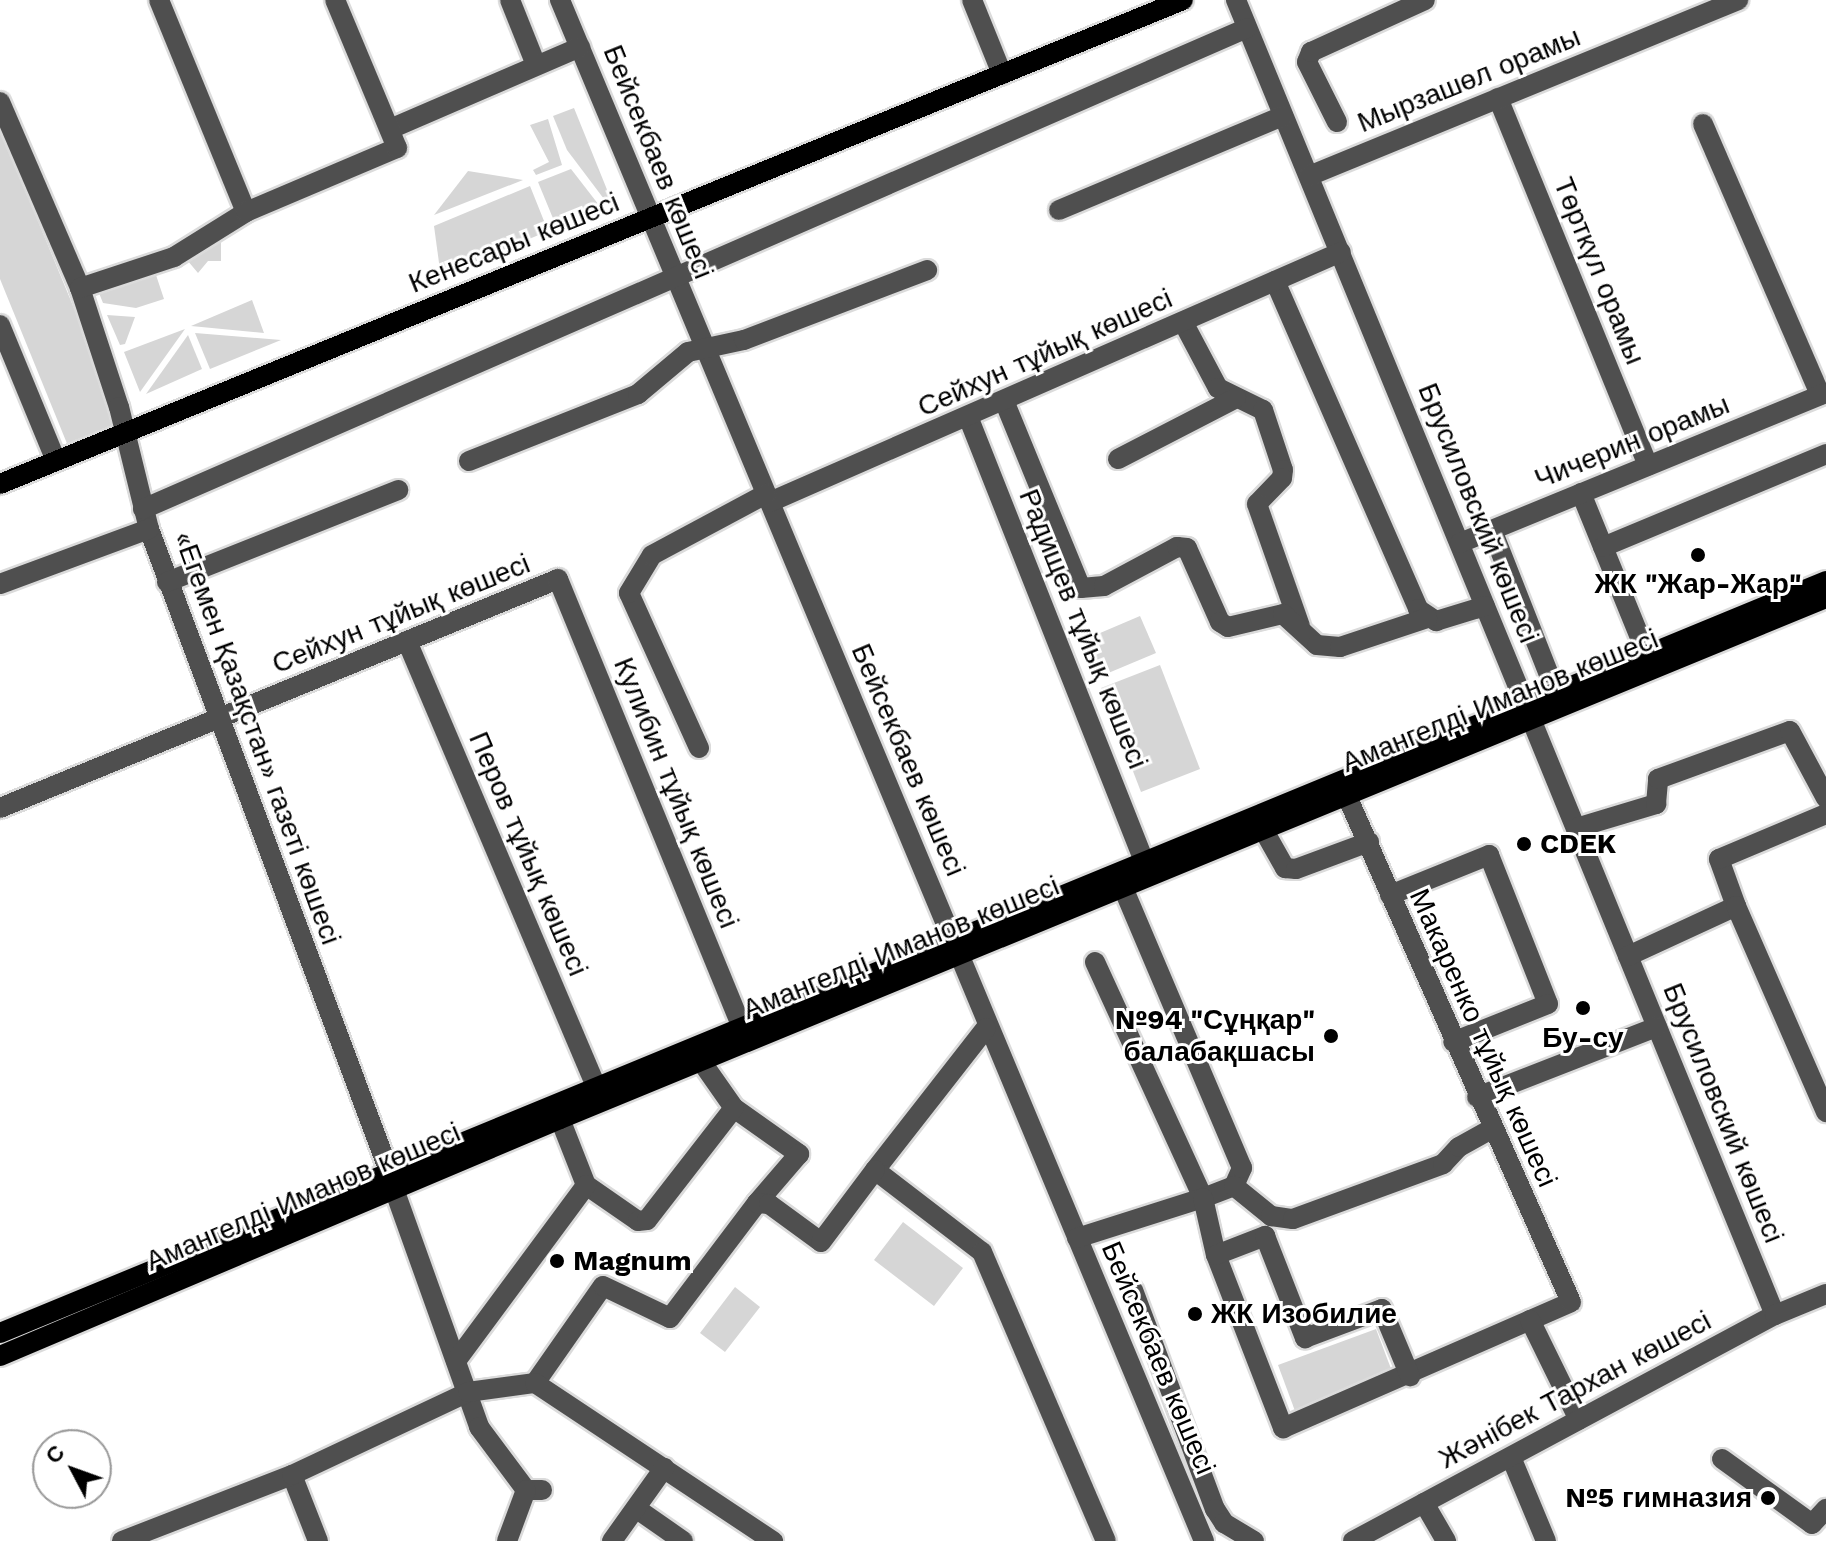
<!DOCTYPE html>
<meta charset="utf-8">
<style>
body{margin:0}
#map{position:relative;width:1826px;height:1541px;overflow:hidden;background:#fff;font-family:"Work Sans",sans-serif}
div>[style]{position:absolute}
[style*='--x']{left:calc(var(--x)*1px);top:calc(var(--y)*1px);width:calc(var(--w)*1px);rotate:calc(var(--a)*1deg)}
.green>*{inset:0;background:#d6d6d6}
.roads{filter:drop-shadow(2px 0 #dbdbdb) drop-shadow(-2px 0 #dbdbdb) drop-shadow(0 2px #dbdbdb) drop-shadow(0 -2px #dbdbdb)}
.minor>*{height:20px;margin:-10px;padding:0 10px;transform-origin:10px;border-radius:10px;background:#4f4f4f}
.major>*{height:20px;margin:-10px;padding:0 10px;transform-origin:10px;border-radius:10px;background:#000}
.dots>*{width:22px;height:22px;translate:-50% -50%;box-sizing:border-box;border:4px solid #fff;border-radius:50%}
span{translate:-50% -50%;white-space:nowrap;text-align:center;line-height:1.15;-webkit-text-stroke:6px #fff;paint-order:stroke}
.street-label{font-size:28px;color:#000}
.poi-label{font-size:28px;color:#000;font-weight:700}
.left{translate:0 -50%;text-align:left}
.right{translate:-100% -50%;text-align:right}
.north{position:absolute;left:32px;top:1429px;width:80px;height:80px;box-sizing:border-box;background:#fff;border:2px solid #999;border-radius:50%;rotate:311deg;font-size:22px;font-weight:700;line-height:32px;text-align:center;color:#000}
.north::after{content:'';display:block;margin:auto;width:28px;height:36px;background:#000;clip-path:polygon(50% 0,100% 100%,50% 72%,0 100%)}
</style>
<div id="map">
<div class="green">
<i style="clip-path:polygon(574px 108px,612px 202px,607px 203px,567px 150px,553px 116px)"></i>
<i style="clip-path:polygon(548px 119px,562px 165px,536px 175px,533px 170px,549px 162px,530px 125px)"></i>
<i style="clip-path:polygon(0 129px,121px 422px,68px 446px,0 279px)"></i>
<i style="clip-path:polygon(571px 169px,602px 209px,557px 228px,538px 182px)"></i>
<i style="clip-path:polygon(468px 171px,523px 180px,434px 215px)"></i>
<i style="clip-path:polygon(530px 186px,548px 231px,451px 272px,440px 270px,434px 226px)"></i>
<i style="clip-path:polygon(221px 237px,221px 261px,208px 261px,198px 273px,187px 260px)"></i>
<i style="clip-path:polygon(156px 275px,164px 299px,136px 308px,103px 303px,99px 293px)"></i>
<i style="clip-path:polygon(252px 300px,264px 333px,191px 326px)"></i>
<i style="clip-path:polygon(107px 315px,135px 317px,125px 344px,120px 345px)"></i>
<i style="clip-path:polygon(185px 329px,140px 392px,124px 352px)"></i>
<i style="clip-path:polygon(195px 333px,281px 340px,210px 369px)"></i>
<i style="clip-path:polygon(188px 335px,202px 369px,146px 394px)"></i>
<i style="clip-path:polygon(1140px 616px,1156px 653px,1094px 679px,1079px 642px)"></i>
<i style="clip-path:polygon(1160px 665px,1200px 769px,1141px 792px,1101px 688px)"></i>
<i style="clip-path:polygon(903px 1222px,963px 1268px,934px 1306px,874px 1260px)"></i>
<i style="clip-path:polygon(735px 1287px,760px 1307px,725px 1352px,700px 1333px)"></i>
<i style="clip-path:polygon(1376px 1329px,1393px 1374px,1295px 1411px,1278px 1365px)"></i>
</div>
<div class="roads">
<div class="minor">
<i style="--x:159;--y:0;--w:229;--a:67.7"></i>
<i style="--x:510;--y:0;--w:70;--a:68.2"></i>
<i style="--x:560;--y:0;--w:1020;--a:67.33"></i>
<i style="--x:972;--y:0;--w:80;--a:67.9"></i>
<i style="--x:1236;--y:0;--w:763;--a:67.67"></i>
<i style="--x:1498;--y:98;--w:397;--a:67.8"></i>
<i style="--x:0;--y:102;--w:202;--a:66.7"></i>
<i style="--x:80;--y:288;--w:125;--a:71.9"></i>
<i style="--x:119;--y:407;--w:126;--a:76.2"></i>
<i style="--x:149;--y:529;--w:689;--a:69.51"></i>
<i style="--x:1337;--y:122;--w:67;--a:-116.6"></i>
<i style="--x:1307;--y:62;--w:11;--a:-68"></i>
<i style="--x:1311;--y:52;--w:125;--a:-24.5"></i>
<i style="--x:1703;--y:124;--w:295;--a:66.6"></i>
<i style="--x:390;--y:129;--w:207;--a:-23.3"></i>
<i style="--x:1309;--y:176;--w:464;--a:-22.3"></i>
<i style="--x:1059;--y:210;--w:243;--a:-22.8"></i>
<i style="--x:1275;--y:281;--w:358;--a:66.4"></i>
<i style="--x:1418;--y:609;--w:22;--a:34"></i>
<i style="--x:1436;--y:621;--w:51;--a:-17"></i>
<i style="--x:80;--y:288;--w:99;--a:-18.3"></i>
<i style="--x:174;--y:257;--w:85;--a:-32"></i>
<i style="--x:246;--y:212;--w:164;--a:-23"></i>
<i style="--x:397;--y:148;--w:160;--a:-112.7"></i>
<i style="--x:1183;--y:322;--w:75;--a:62.1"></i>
<i style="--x:1218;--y:388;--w:50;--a:26.1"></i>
<i style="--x:1263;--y:410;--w:63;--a:71.6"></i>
<i style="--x:1283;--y:470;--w:8;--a:97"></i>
<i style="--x:1282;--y:478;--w:36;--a:134"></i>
<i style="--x:1257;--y:504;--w:129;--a:70.6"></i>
<i style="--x:0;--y:325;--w:147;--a:67.6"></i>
<i style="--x:1005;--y:403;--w:200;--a:67.7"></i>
<i style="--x:1081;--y:588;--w:23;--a:-5"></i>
<i style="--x:1104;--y:586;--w:83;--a:-28.1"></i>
<i style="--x:1177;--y:547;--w:10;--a:6"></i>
<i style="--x:1187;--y:548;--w:81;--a:66"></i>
<i style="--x:1220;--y:622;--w:9;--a:32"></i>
<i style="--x:1228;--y:627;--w:57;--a:-13.3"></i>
<i style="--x:1283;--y:614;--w:46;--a:42.4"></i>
<i style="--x:1317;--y:645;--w:23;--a:5"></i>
<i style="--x:1340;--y:647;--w:92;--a:-18.4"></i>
<i style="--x:969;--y:419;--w:474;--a:68.4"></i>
<i style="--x:1118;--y:459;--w:133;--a:-27.3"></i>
<i style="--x:469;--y:461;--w:182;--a:-21.6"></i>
<i style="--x:638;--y:394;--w:65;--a:-40"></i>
<i style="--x:688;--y:352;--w:57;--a:-12.1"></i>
<i style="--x:744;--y:340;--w:196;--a:-20.9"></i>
<i style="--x:1581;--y:493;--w:153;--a:67.8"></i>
<i style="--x:770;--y:502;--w:623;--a:-23.65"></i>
<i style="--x:143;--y:509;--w:1204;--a:-23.54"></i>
<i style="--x:1492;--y:530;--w:153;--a:68.5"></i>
<i style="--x:1460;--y:543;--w:396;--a:-22.3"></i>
<i style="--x:1603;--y:547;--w:242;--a:-22.6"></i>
<i style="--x:167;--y:582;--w:249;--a:-21.7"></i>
<i style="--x:0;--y:584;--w:159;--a:-20.3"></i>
<i style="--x:407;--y:641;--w:486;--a:67"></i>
<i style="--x:1531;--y:719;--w:644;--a:67.74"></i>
<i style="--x:699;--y:748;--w:170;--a:-114.3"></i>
<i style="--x:629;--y:593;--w:44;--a:-58.8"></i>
<i style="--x:652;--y:555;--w:129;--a:-28.2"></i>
<i style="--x:0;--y:808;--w:603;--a:-22.31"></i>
<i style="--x:558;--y:579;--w:485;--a:67.7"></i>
<i style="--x:1576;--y:828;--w:84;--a:-16.7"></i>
<i style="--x:1656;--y:804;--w:25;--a:-85"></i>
<i style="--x:1658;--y:779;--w:140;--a:-20"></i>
<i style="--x:1790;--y:731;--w:76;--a:61.8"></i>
<i style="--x:1263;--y:829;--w:45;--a:60.6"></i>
<i style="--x:1285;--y:868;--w:11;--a:5"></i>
<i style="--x:1296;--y:869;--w:78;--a:-20.3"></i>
<i style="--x:1390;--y:895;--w:107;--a:-22"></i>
<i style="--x:1489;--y:855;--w:160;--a:68.4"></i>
<i style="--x:1548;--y:1004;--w:102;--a:158.2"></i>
<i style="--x:1736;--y:906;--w:50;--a:-109.9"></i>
<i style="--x:1719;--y:859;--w:116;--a:-22.8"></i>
<i style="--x:959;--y:954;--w:636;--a:67.35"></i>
<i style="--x:1628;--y:956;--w:119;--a:-24.8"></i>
<i style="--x:1736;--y:906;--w:225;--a:66.4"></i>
<i style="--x:1095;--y:962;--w:260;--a:65.4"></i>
<i style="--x:1203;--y:1198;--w:33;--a:-21"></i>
<i style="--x:1234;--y:1186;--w:20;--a:-66"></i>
<i style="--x:1242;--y:1168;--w:305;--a:-113"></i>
<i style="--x:986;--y:1028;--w:180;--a:128"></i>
<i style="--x:875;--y:1170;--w:135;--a:37.5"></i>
<i style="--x:982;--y:1252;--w:314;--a:66.8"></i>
<i style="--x:701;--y:1061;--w:57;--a:54.9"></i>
<i style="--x:734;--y:1108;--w:80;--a:35.3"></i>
<i style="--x:799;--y:1154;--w:65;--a:130.6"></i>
<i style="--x:1477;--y:1097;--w:193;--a:-21.3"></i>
<i style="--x:560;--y:1119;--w:71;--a:68.5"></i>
<i style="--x:586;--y:1185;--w:63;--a:34.7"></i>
<i style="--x:638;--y:1221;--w:9;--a:-6"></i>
<i style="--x:647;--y:1220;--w:142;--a:-52.2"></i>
<i style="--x:1234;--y:1186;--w:48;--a:39"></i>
<i style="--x:1271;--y:1216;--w:22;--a:8"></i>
<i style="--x:1293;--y:1219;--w:160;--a:-20.1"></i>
<i style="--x:1443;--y:1164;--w:23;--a:-47"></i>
<i style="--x:1459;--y:1147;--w:37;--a:-29"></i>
<i style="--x:394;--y:1189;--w:253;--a:70.3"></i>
<i style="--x:479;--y:1427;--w:79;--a:53.3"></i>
<i style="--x:526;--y:1490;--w:16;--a:0"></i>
<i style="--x:1077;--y:1238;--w:132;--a:-17.6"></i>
<i style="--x:1203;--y:1198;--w:58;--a:77.2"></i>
<i style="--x:1216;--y:1255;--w:186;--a:68.8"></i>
<i style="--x:1283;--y:1428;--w:314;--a:-23.6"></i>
<i style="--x:1571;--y:1302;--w:556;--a:-113.89"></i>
<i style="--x:1216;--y:1255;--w:53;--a:-21.2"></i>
<i style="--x:1265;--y:1236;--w:110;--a:68.6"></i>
<i style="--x:1305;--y:1338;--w:82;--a:-20.6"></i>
<i style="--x:1382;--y:1309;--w:73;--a:67.3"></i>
<i style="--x:1133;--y:1290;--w:234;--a:69.5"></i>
<i style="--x:1215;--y:1509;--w:17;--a:57"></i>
<i style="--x:1224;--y:1523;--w:35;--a:31"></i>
<i style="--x:1530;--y:1320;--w:111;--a:63.9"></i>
<i style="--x:456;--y:1361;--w:219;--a:-53.5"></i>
<i style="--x:535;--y:1383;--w:118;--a:-55"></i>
<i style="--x:603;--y:1286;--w:74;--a:25.5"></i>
<i style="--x:670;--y:1318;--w:144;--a:-52.9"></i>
<i style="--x:757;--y:1203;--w:12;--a:5"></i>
<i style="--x:769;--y:1204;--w:64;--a:36.2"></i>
<i style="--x:821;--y:1242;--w:90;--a:-53.1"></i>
<i style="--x:1511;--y:1457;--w:91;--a:67.4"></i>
<i style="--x:1722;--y:1459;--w:111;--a:35.8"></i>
<i style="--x:1812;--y:1524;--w:21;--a:-47"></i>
<i style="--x:292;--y:1475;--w:71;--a:68.5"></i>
<i style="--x:1424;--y:1503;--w:44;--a:59.9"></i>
<i style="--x:637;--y:1509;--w:56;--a:34.8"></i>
<i style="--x:122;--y:1541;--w:182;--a:-21.2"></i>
<i style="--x:292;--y:1475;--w:195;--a:-25.2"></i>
<i style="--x:468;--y:1392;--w:68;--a:-7.7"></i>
<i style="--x:535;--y:1383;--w:286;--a:33.6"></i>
<i style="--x:507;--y:1541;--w:54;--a:-69.6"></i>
<i style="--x:612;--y:1541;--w:90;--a:-54.5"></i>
<i style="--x:1353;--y:1541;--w:479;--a:-28.2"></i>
<i style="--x:1775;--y:1315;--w:55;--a:-22.4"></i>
</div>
<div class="major">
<i style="--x:0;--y:484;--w:1278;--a:-22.25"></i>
<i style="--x:0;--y:1333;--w:1975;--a:-22.38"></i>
<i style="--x:0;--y:1356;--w:608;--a:-22.94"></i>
<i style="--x:560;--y:1119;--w:1369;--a:-22.37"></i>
</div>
</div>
<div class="dots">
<i style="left:1698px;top:555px;background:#000"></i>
<i style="left:1524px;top:844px;background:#000"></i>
<i style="left:1583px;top:1008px;background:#000"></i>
<i style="left:1331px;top:1036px;background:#000"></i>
<i style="left:557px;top:1261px;background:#000"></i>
<i style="left:1195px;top:1314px;background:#000"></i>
<i style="left:1768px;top:1498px;background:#000"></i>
</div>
<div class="street-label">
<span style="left:1469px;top:80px;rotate:-22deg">Мырзашөл орамы</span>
<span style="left:658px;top:162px;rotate:68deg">Бейсекбаев көшесі</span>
<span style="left:514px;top:243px;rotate:-22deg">Кенесары көшесі</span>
<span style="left:1599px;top:271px;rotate:68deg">Төрткүл орамы</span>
<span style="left:1045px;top:353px;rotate:-24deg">Сейхун тұйық көшесі</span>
<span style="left:1632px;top:442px;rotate:-22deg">Чичерин орамы</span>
<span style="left:1478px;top:513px;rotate:68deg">Брусиловский көшесі</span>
<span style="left:401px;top:614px;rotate:-22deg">Сейхун тұйық көшесі</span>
<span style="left:1083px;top:629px;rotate:68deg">Радищев тұйық көшесі</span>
<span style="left:1500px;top:701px;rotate:-22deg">Амангелді Иманов көшесі</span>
<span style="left:257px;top:738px;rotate:70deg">«Егемен Қазақстан» газеті көшесі</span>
<span style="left:908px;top:760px;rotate:67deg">Бейсекбаев көшесі</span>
<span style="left:676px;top:793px;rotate:68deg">Кулибин тұйық көшесі</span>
<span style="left:528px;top:854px;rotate:67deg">Перов тұйық көшесі</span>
<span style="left:901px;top:948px;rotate:-22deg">Амангелді Иманов көшесі</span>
<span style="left:1483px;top:1038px;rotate:66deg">Макаренко тұйық көшесі</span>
<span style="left:1723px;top:1113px;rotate:68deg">Брусиловский көшесі</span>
<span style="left:303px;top:1197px;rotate:-23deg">Амангелді Иманов көшесі</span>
<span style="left:1158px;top:1358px;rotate:67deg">Бейсекбаев көшесі</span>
<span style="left:1575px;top:1390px;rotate:-28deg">Жәнібек Тархан көшесі</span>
</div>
<div class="poi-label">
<span style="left:1698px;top:584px">ЖК "Жар-Жар"</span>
<span class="left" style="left:1540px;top:844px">CDEK</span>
<span class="right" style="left:1315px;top:1036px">№94 "Сұңқар"<br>балабақшасы</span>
<span style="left:1583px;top:1038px">Бу-су</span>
<span class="left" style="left:573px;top:1261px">Magnum</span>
<span class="left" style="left:1211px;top:1314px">ЖК Изобилие</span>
<span class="right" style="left:1752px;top:1498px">№5 гимназия</span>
</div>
<div class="north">С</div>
</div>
